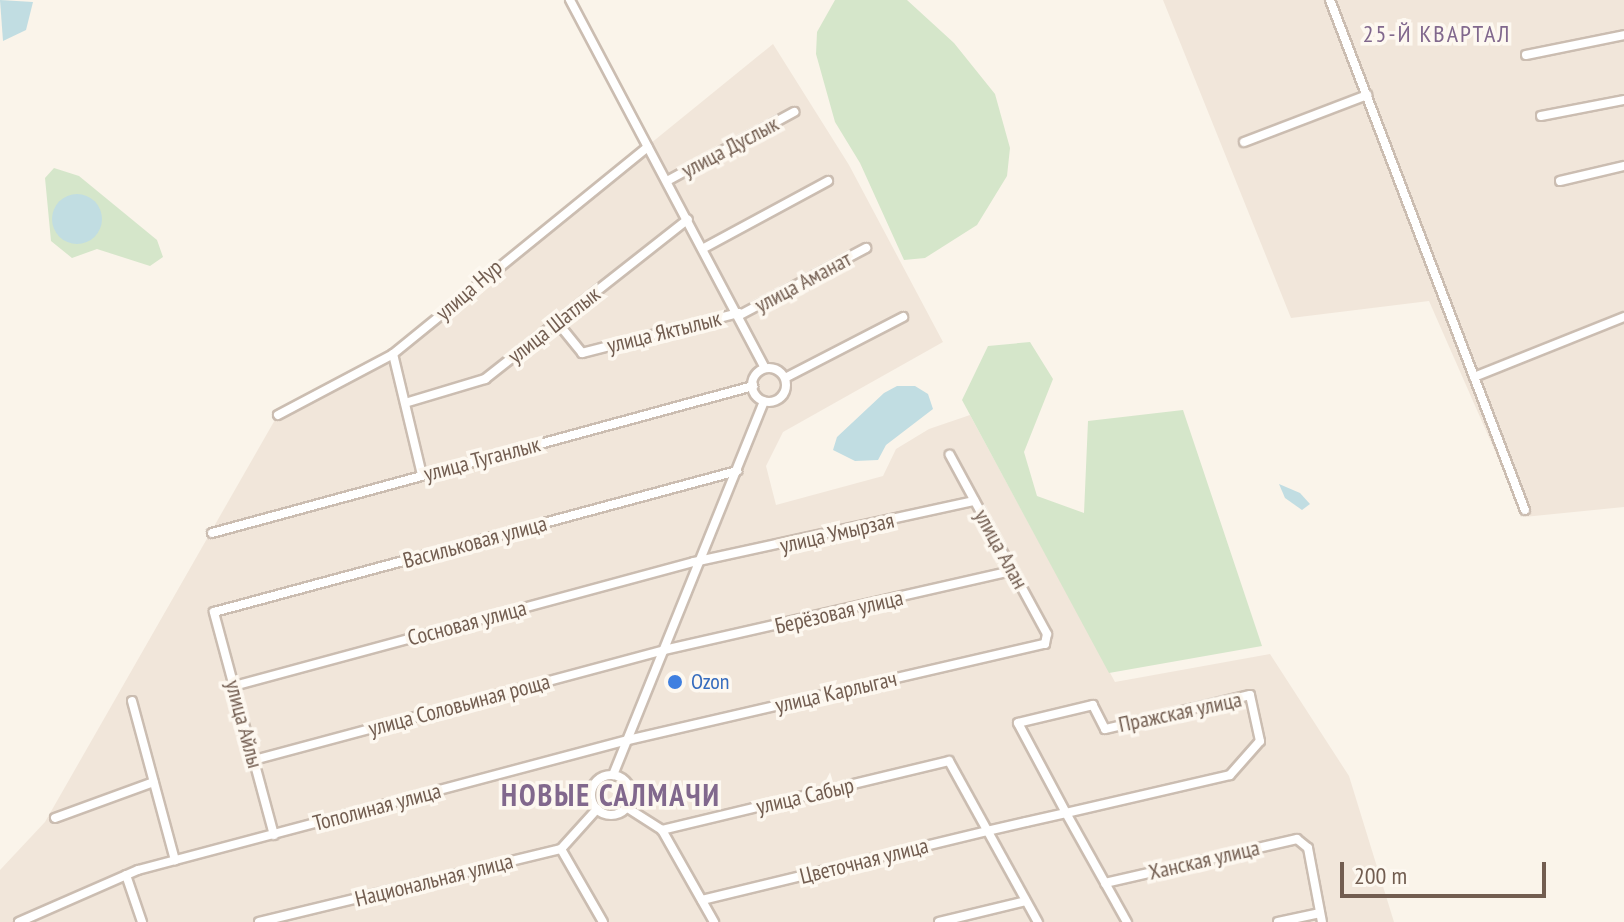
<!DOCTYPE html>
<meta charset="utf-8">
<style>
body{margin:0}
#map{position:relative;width:1624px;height:922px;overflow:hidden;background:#faf4ea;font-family:"PT Sans Narrow",sans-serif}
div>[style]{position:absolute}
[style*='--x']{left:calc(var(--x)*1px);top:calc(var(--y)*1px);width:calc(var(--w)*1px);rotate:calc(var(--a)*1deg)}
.residential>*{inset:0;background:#f1e6da}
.green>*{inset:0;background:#d5e6ca}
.water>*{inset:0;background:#c1dde2}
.round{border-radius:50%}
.roads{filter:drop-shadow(2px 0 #cbbdb1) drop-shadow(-2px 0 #cbbdb1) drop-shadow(0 2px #cbbdb1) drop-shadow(0 -2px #cbbdb1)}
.minor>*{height:8px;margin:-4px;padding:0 4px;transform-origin:4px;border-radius:4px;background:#fff}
.minor>.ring{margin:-4px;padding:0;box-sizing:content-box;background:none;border:8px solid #fff;border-radius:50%}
.dots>*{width:22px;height:22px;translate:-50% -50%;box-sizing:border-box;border:4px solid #fdf8f0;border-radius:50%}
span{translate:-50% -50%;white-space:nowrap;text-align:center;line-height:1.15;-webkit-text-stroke:7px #fdf8f0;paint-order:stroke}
.street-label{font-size:22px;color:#725d50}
.shop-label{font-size:22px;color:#366cbe}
.left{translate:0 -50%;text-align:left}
.neighbourhood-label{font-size:24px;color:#81688d;letter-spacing:2px}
.district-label{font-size:30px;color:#81688d;font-weight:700;letter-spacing:2px}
.scale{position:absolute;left:1340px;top:862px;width:206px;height:36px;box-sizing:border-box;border:4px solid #725d50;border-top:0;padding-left:10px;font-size:24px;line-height:28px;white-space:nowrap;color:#725d50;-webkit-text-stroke:6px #fdf8f0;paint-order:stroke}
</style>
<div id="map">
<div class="residential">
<i style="clip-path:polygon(1163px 0,1624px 0,1624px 507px,1524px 517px,1429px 301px,1291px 318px)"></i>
<i style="clip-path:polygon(773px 44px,849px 165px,943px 342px,783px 432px,766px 466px,776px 505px,883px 476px,896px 449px,929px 429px,970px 415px,1115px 682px,1270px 654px,1349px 776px,1394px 922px,0 922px,0 870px,45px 822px,280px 411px,394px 352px)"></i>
</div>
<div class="green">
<i style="clip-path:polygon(835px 0,907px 0,954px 43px,995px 94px,1010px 148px,1007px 176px,977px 225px,925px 258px,904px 260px,860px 163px,835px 122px,816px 54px,817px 32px)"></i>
<i style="clip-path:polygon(54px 168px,79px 176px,157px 240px,163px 257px,150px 266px,97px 249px,72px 258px,51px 241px,45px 178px)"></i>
<i style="clip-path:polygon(1030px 342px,1053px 379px,1024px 452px,1037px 496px,1084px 513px,1088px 421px,1183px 410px,1262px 646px,1109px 673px,962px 400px,988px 346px)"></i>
</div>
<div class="water">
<i style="clip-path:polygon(0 0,33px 2px,26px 30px,3px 41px)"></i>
<i class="round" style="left:52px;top:194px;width:50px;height:50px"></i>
<i style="clip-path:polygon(915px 386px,928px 394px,933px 409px,886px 445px,878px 460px,855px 461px,833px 450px,837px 437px,884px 393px,897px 386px)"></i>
<i style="clip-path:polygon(1279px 484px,1300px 493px,1310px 504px,1302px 510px,1285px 498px)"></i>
</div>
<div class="roads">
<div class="minor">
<i style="--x:570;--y:0;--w:416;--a:62.1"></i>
<i style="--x:1330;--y:0;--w:546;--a:69.08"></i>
<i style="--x:1526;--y:55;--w:100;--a:-11.5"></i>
<i style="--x:1541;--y:116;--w:85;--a:-10.9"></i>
<i style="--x:1244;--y:142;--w:132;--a:-20.9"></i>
<i style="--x:667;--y:181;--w:145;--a:-28.5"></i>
<i style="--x:1560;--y:181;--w:66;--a:-13.2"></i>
<i style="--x:704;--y:248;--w:141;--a:-28.4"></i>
<i style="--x:740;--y:315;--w:143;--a:-28"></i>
<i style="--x:557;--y:322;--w:40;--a:51"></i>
<i style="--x:582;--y:353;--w:162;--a:-14.3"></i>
<i style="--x:393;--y:354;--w:124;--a:76.5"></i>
<i class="ring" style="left:752px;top:368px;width:26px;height:26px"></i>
<i style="--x:1474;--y:377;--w:162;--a:-21.8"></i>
<i style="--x:785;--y:378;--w:133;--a:-27.3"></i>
<i style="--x:405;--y:403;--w:84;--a:-16.7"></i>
<i style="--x:485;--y:379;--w:258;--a:-38.2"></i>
<i style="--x:278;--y:415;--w:130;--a:-27.9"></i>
<i style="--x:393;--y:354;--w:328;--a:-39.1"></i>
<i style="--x:212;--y:533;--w:561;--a:-15.2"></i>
<i style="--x:234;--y:686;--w:476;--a:-15.1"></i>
<i style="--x:694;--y:562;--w:287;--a:-12.3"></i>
<i style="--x:132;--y:701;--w:165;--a:74.9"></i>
<i style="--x:254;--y:760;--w:424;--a:-15"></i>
<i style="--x:664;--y:650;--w:358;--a:-12.8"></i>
<i style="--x:613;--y:775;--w:403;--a:-68"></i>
<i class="ring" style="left:591px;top:775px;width:32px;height:32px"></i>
<i style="--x:626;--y:807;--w:43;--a:32.6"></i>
<i style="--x:662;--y:830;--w:106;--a:60.5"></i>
<i style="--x:55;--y:818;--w:105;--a:-20"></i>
<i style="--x:662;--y:830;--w:295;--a:-13.5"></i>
<i style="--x:949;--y:761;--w:184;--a:61.1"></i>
<i style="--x:274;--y:835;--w:231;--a:-105.1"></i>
<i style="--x:214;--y:612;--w:542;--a:-15.09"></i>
<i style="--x:561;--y:849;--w:84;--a:60.1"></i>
<i style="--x:561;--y:849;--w:54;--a:-48"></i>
<i style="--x:126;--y:875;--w:50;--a:71.2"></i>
<i style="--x:1105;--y:883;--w:197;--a:-12.9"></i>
<i style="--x:1297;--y:839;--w:14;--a:39"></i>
<i style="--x:1308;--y:848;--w:75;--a:79.3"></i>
<i style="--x:702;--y:900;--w:293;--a:-13.6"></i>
<i style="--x:987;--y:831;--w:40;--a:-13"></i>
<i style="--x:1026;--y:822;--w:41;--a:-12.7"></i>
<i style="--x:1066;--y:813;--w:168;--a:-13"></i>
<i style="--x:1230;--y:775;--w:45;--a:-48.6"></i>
<i style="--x:1260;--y:741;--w:47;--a:-102.3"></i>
<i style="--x:1250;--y:695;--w:149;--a:166.8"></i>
<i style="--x:1105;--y:729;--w:27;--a:-117"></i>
<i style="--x:1093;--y:705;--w:77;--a:166.5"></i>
<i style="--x:1018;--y:723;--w:102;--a:61.9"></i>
<i style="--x:1066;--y:813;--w:125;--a:60.8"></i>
<i style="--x:19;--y:922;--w:130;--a:-23.6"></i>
<i style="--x:138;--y:870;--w:507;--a:-14.86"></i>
<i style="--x:628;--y:740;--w:428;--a:-13"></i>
<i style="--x:1045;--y:644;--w:10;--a:-79"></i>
<i style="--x:1047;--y:634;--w:204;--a:-118.5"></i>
<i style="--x:259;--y:922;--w:311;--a:-13.6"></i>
<i style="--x:939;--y:922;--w:89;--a:-13.6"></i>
<i style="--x:1278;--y:922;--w:43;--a:-12.1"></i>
</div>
</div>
<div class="dots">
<i style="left:675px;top:682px;background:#3f7fe0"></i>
</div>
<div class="street-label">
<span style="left:730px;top:147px;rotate:-28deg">улица Дуслык</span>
<span style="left:803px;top:282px;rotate:-28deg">улица Аманат</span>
<span style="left:469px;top:290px;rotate:-41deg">улица Нур</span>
<span style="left:554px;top:325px;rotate:-38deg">улица Шатлык</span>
<span style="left:664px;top:332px;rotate:-14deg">улица Яктылык</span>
<span style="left:482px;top:459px;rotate:-15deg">улица Туганлык</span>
<span style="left:837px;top:533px;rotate:-13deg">улица Умырзая</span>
<span style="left:475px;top:542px;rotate:-15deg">Васильковая улица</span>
<span style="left:1001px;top:549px;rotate:61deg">улица Алан</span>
<span style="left:839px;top:612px;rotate:-13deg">Берёзовая улица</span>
<span style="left:467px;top:623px;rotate:-15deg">Сосновая улица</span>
<span style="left:836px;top:692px;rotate:-13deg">улица Карлыгач</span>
<span style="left:459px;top:705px;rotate:-15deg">улица Соловьиная роща</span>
<span style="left:1180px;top:712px;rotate:-12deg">Пражская улица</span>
<span style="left:244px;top:724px;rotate:75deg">улица Айлы</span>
<span style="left:805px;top:796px;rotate:-13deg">улица Сабыр</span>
<span style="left:377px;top:807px;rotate:-15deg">Тополиная улица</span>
<span style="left:1204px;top:860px;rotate:-13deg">Ханская улица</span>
<span style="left:864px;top:861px;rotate:-14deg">Цветочная улица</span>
<span style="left:434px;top:880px;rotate:-14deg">Национальная улица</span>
</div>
<div class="shop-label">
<span class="left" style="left:691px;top:682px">Ozon</span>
</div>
<div class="neighbourhood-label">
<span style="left:1437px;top:34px">25-Й КВАРТАЛ</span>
</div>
<div class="district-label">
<span style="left:611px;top:795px">НОВЫЕ САЛМАЧИ</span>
</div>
<div class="scale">200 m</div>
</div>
